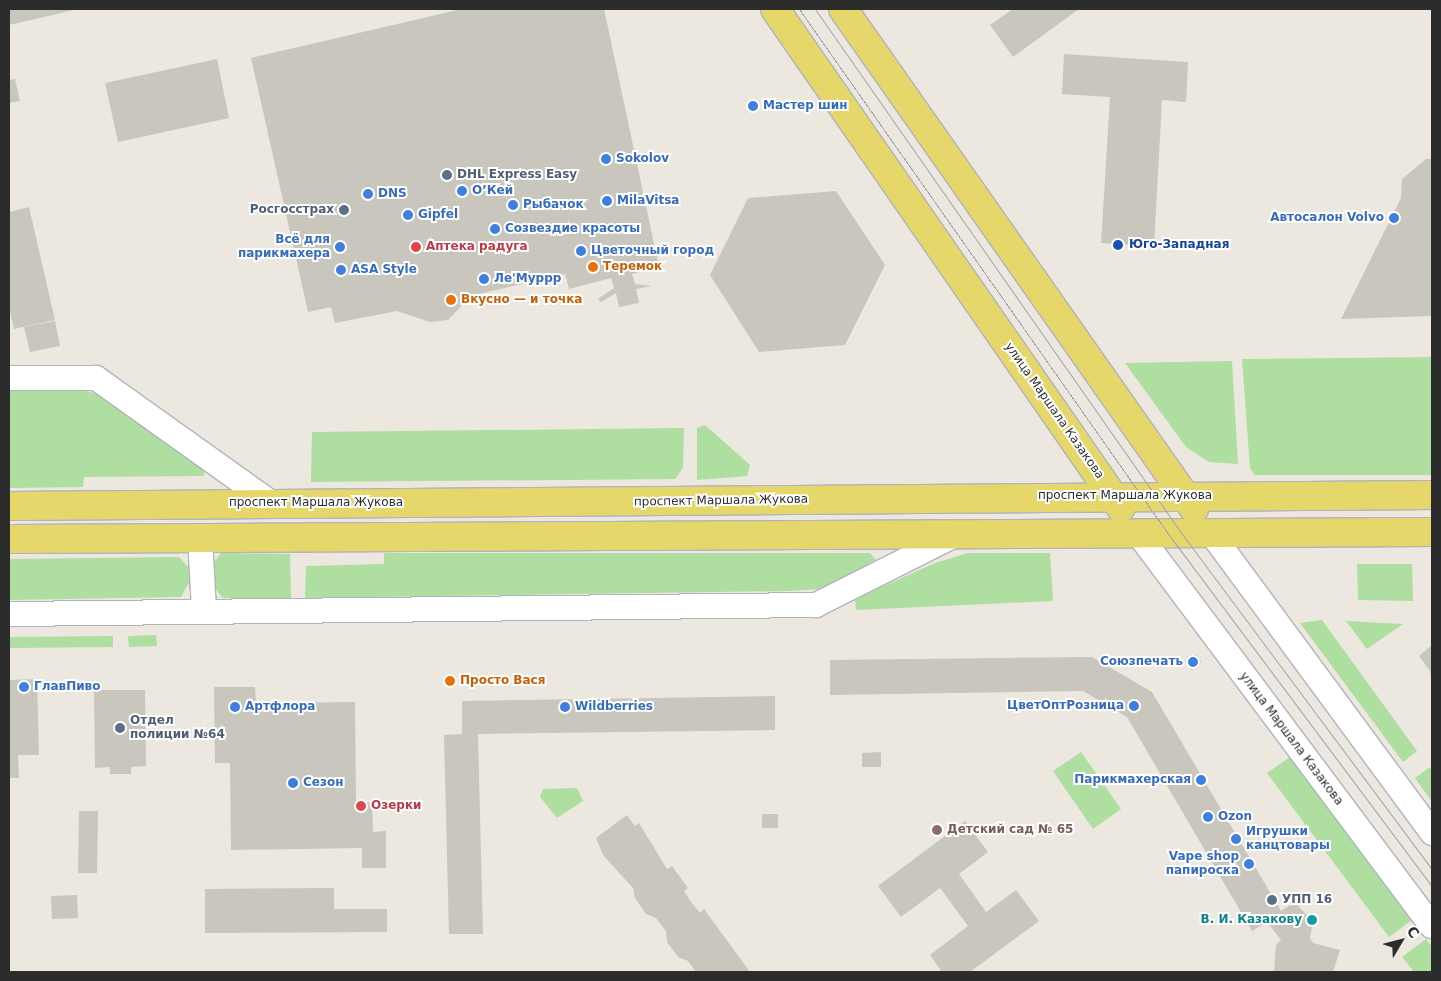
<!DOCTYPE html>
<meta charset="utf-8">
<style>
body{margin:0}
#map{position:relative;width:1441px;height:981px;overflow:hidden;background:#ece8df;font-family:"DejaVu Sans",sans-serif}
div>[style]{position:absolute}
[style*='--x']{left:calc(var(--x)*1px);top:calc(var(--y)*1px);width:calc(var(--w)*1px);rotate:calc(var(--a)*1deg)}
.green>*{inset:0;background:#aedea0}
.building>*{inset:0;background:#c8c6bd}
.roads{filter:drop-shadow(1px 0 #b2b3be) drop-shadow(-1px 0 #b2b3be) drop-shadow(0 1px #b2b3be) drop-shadow(0 -1px #b2b3be)}
.minor>*{height:24px;margin:-12px;padding:0 12px;transform-origin:12px;border-radius:12px;background:#fff}
.major>*{height:28px;margin:-14px;padding:0 14px;transform-origin:14px;border-radius:14px;background:#e6d76a}
.tram>*{height:1px;margin:-0.5px;padding:0 0.5px;transform-origin:0.5px;border-radius:0.5px;background:#a2a3b4}
.dots>*{width:14px;height:14px;translate:-50% -50%;box-sizing:border-box;border:2px solid #fff;border-radius:50%}
span{translate:-50% -50%;white-space:nowrap;text-align:center;line-height:1.15;-webkit-text-stroke:4px #fff;paint-order:stroke}
.shop-label{font-size:12px;color:#366cbe;font-weight:700}
.left{translate:0 -50%;text-align:left}
.right{translate:-100% -50%;text-align:right}
.service-label{font-size:12px;color:#4e5e75;font-weight:700}
.transit-label{font-size:12px;color:#164399;font-weight:700}
.health-label{font-size:12px;color:#be3a42;font-weight:700}
.food-label{font-size:12px;color:#c56008;font-weight:700}
.street-label{font-size:12px;color:#2c2c2c}
.education-label{font-size:12px;color:#785e54;font-weight:700}
.culture-label{font-size:12px;color:#0d838f;font-weight:700}
.frame{position:absolute;inset:0;border:10px solid #2c2c2c;pointer-events:none}
.north{position:absolute;left:1376px;top:916px;width:50px;height:50px;-webkit-text-stroke:4px #fff;paint-order:stroke;rotate:53deg;font-size:14px;font-weight:700;line-height:20px;text-align:center;color:#2c2c2c}
.north::after{content:'';display:block;margin:auto;width:18px;height:22px;background:#2c2c2c;clip-path:polygon(50% 0,100% 100%,50% 72%,0 100%)}
</style>
<div id="map">
<div class="green">
<i style="clip-path:polygon(1432px 357px,1432px 475px,1254px 475px,1250px 468px,1242px 359px)"></i>
<i style="clip-path:polygon(1232px 361px,1238px 464px,1209px 462px,1186px 447px,1125px 363px)"></i>
<i style="clip-path:polygon(80px 389px,99px 395px,205px 463px,204px 476px,84px 477px,83px 487px,9px 488px,9px 390px)"></i>
<i style="clip-path:polygon(705px 425px,750px 465px,747px 476px,697px 480px,697px 428px)"></i>
<i style="clip-path:polygon(684px 428px,683px 468px,675px 479px,311px 482px,312px 432px)"></i>
<i style="clip-path:polygon(221px 553px,290px 554px,291px 598px,223px 598px,211px 584px,210px 568px)"></i>
<i style="clip-path:polygon(384px 553px,870px 553px,876px 560px,821px 589px,788px 591px,305px 598px,306px 566px,384px 564px)"></i>
<i style="clip-path:polygon(968px 553px,1050px 553px,1053px 601px,856px 610px,855px 599px,935px 563px)"></i>
<i style="clip-path:polygon(179px 557px,188px 567px,190px 581px,181px 597px,9px 600px,9px 559px)"></i>
<i style="clip-path:polygon(1357px 564px,1412px 564px,1413px 601px,1358px 600px)"></i>
<i style="clip-path:polygon(1322px 620px,1417px 751px,1403px 762px,1300px 623px)"></i>
<i style="clip-path:polygon(1346px 621px,1403px 624px,1367px 649px)"></i>
<i style="clip-path:polygon(156px 635px,157px 646px,129px 647px,128px 636px)"></i>
<i style="clip-path:polygon(113px 636px,113px 647px,9px 648px,9px 637px)"></i>
<i style="clip-path:polygon(1081px 752px,1121px 809px,1093px 829px,1053px 771px)"></i>
<i style="clip-path:polygon(1290px 757px,1412px 920px,1389px 937px,1267px 773px)"></i>
<i style="clip-path:polygon(1430px 767px,1432px 771px,1432px 802px,1415px 778px)"></i>
<i style="clip-path:polygon(577px 788px,583px 801px,557px 818px,540px 797px,543px 789px)"></i>
<i style="clip-path:polygon(1426px 939px,1432px 947px,1432px 972px,1414px 972px,1402px 957px)"></i>
</div>
<div class="building">
<i style="clip-path:polygon(9px 9px,74px 9px,74px 10px,9px 25px)"></i>
<i style="clip-path:polygon(462px 9px,604px 9px,659px 267px,632px 274px,635px 284px,652px 286px,636px 289px,639px 303px,619px 307px,616px 293px,601px 302px,598px 299px,614px 288px,611px 278px,569px 289px,565px 274px,471px 296px,448px 320px,430px 322px,397px 311px,335px 323px,331px 307px,308px 312px,251px 58px)"></i>
<i style="clip-path:polygon(1013px 9px,1079px 9px,1013px 57px,990px 25px)"></i>
<i style="clip-path:polygon(1064px 54px,1188px 62px,1186px 102px,1162px 100px,1154px 246px,1101px 243px,1110px 97px,1062px 94px)"></i>
<i style="clip-path:polygon(217px 59px,229px 118px,118px 142px,105px 83px)"></i>
<i style="clip-path:polygon(15px 79px,20px 101px,9px 103px,9px 80px)"></i>
<i style="clip-path:polygon(1426px 159px,1432px 159px,1432px 316px,1341px 319px,1401px 198px,1402px 179px)"></i>
<i style="clip-path:polygon(836px 191px,885px 265px,845px 345px,759px 352px,710px 275px,748px 198px)"></i>
<i style="clip-path:polygon(29px 207px,55px 320px,14px 329px,9px 307px,9px 212px)"></i>
<i style="clip-path:polygon(55px 321px,60px 346px,30px 352px,24px 327px)"></i>
<i style="clip-path:polygon(1432px 645px,1432px 679px,1431px 679px,1430px 671px,1419px 656px)"></i>
<i style="clip-path:polygon(1196px 655px,1201px 661px,1198px 668px,1191px 670px,1185px 662px,1188px 656px)"></i>
<i style="clip-path:polygon(1092px 657px,1152px 692px,1281px 911px,1295px 902px,1313px 922px,1310px 938px,1313px 943px,1340px 950px,1333px 972px,1274px 972px,1276px 945px,1281px 940px,1267px 922px,1252px 931px,1127px 717px,1083px 691px,830px 695px,830px 660px)"></i>
<i style="clip-path:polygon(37px 679px,39px 755px,18px 755px,19px 778px,9px 778px,9px 680px)"></i>
<i style="clip-path:polygon(214px 687px,255px 687px,256px 703px,355px 702px,356px 802px,372px 802px,373px 832px,386px 831px,386px 868px,362px 868px,362px 848px,231px 850px,230px 763px,215px 763px)"></i>
<i style="clip-path:polygon(94px 690px,145px 690px,146px 766px,131px 767px,131px 774px,110px 774px,110px 767px,95px 768px)"></i>
<i style="clip-path:polygon(775px 696px,775px 730px,478px 734px,483px 934px,449px 934px,444px 735px,462px 734px,462px 701px)"></i>
<i style="clip-path:polygon(881px 752px,881px 767px,862px 767px,862px 753px)"></i>
<i style="clip-path:polygon(79px 811px,98px 811px,97px 873px,78px 873px)"></i>
<i style="clip-path:polygon(762px 814px,778px 814px,778px 828px,762px 828px)"></i>
<i style="clip-path:polygon(627px 815px,635px 826px,639px 823px,667px 869px,672px 866px,688px 888px,684px 891px,691px 902px,700px 913px,704px 909px,750px 972px,696px 972px,688px 961px,678px 957px,667px 942px,666px 931px,656px 918px,646px 914px,635px 898px,633px 888px,603px 855px,596px 838px)"></i>
<i style="clip-path:polygon(965px 821px,988px 852px,959px 874px,986px 912px,1016px 890px,1039px 921px,970px 972px,942px 972px,930px 955px,968px 926px,940px 888px,901px 917px,878px 886px)"></i>
<i style="clip-path:polygon(334px 888px,334px 909px,387px 909px,387px 932px,205px 933px,205px 889px)"></i>
<i style="clip-path:polygon(77px 895px,78px 918px,52px 919px,51px 896px)"></i>
</div>
<div class="roads">
<div class="minor">
<i style="--x:9;--y:378;--w:87;--a:0"></i>
<i style="--x:96;--y:378;--w:214;--a:35.5"></i>
<i style="--x:1211;--y:533;--w:373;--a:53.6"></i>
<i style="--x:1140;--y:536;--w:487;--a:53.2"></i>
<i style="--x:200;--y:538;--w:71;--a:86.8"></i>
<i style="--x:9;--y:614;--w:807;--a:-0.64"></i>
<i style="--x:816;--y:605;--w:158;--a:-26.7"></i>
</div>
<div class="major">
<i style="--x:775;--y:9;--w:607;--a:55.26"></i>
<i style="--x:843;--y:9;--w:611;--a:54.93"></i>
<i style="--x:9;--y:506;--w:1423;--a:-0.44"></i>
<i style="--x:9;--y:539;--w:1423;--a:-0.28"></i>
</div>
</div>
<div class="tram">
<i style="--x:799;--y:9;--w:643;--a:54.88"></i>
<i style="--x:1169;--y:535;--w:439;--a:53.2"></i>
<i style="--x:815;--y:9;--w:641;--a:55.04"></i>
<i style="--x:1182;--y:534;--w:418;--a:53.3"></i>
</div>
<div class="dots">
<i style="left:753px;top:106px;background:#3f7fe0"></i>
<i style="left:606px;top:159px;background:#3f7fe0"></i>
<i style="left:447px;top:175px;background:#5c6f8a"></i>
<i style="left:462px;top:191px;background:#3f7fe0"></i>
<i style="left:368px;top:194px;background:#3f7fe0"></i>
<i style="left:607px;top:201px;background:#3f7fe0"></i>
<i style="left:513px;top:205px;background:#3f7fe0"></i>
<i style="left:344px;top:210px;background:#5c6f8a"></i>
<i style="left:408px;top:215px;background:#3f7fe0"></i>
<i style="left:1394px;top:218px;background:#3f7fe0"></i>
<i style="left:495px;top:229px;background:#3f7fe0"></i>
<i style="left:1118px;top:245px;background:#1a4fb4"></i>
<i style="left:340px;top:247px;background:#3f7fe0"></i>
<i style="left:416px;top:247px;background:#e0444e"></i>
<i style="left:581px;top:251px;background:#3f7fe0"></i>
<i style="left:593px;top:267px;background:#e8710a"></i>
<i style="left:341px;top:270px;background:#3f7fe0"></i>
<i style="left:484px;top:279px;background:#3f7fe0"></i>
<i style="left:451px;top:300px;background:#e8710a"></i>
<i style="left:1193px;top:662px;background:#3f7fe0"></i>
<i style="left:450px;top:681px;background:#e8710a"></i>
<i style="left:24px;top:687px;background:#3f7fe0"></i>
<i style="left:1134px;top:706px;background:#3f7fe0"></i>
<i style="left:235px;top:707px;background:#3f7fe0"></i>
<i style="left:565px;top:707px;background:#3f7fe0"></i>
<i style="left:120px;top:728px;background:#5c6f8a"></i>
<i style="left:1201px;top:780px;background:#3f7fe0"></i>
<i style="left:293px;top:783px;background:#3f7fe0"></i>
<i style="left:361px;top:806px;background:#e0444e"></i>
<i style="left:1208px;top:817px;background:#3f7fe0"></i>
<i style="left:937px;top:830px;background:#8d6e63"></i>
<i style="left:1236px;top:839px;background:#3f7fe0"></i>
<i style="left:1249px;top:864px;background:#3f7fe0"></i>
<i style="left:1272px;top:900px;background:#5c6f8a"></i>
<i style="left:1312px;top:920px;background:#0f9aa8"></i>
</div>
<div class="shop-label">
<span class="left" style="left:763px;top:106px">Мастер шин</span>
<span class="left" style="left:616px;top:159px">Sokolov</span>
<span class="left" style="left:472px;top:191px">О’Кей</span>
<span class="left" style="left:378px;top:194px">DNS</span>
<span class="left" style="left:617px;top:201px">MilaVitsa</span>
<span class="left" style="left:523px;top:205px">Рыбачок</span>
<span class="left" style="left:418px;top:215px">Gipfel</span>
<span class="right" style="left:1384px;top:218px">Автосалон Volvo</span>
<span class="left" style="left:505px;top:229px">Созвездие красоты</span>
<span class="right" style="left:330px;top:247px">Всё для<br>парикмахера</span>
<span class="left" style="left:591px;top:251px">Цветочный город</span>
<span class="left" style="left:351px;top:270px">ASA Style</span>
<span class="left" style="left:494px;top:279px">Ле'Муррр</span>
<span class="right" style="left:1183px;top:662px">Союзпечать</span>
<span class="left" style="left:34px;top:687px">ГлавПиво</span>
<span class="right" style="left:1124px;top:706px">ЦветОптРозница</span>
<span class="left" style="left:245px;top:707px">Артфлора</span>
<span class="left" style="left:575px;top:707px">Wildberries</span>
<span class="right" style="left:1191px;top:780px">Парикмахерская</span>
<span class="left" style="left:303px;top:783px">Сезон</span>
<span class="left" style="left:1218px;top:817px">Ozon</span>
<span class="left" style="left:1246px;top:839px">Игрушки<br>канцтовары</span>
<span class="right" style="left:1239px;top:864px">Vape shop<br>папироска</span>
</div>
<div class="service-label">
<span class="left" style="left:457px;top:175px">DHL Express Easy</span>
<span class="right" style="left:334px;top:210px">Росгосстрах</span>
<span class="left" style="left:130px;top:728px">Отдел<br>полиции №64</span>
<span class="left" style="left:1282px;top:900px">УПП 16</span>
</div>
<div class="transit-label">
<span class="left" style="left:1129px;top:245px">Юго-Западная</span>
</div>
<div class="health-label">
<span class="left" style="left:426px;top:247px">Аптека радуга</span>
<span class="left" style="left:371px;top:806px">Озерки</span>
</div>
<div class="food-label">
<span class="left" style="left:603px;top:267px">Теремок</span>
<span class="left" style="left:461px;top:300px">Вкусно — и точка</span>
<span class="left" style="left:460px;top:681px">Просто Вася</span>
</div>
<div class="street-label">
<span style="left:1054px;top:411px;rotate:55deg">улица Маршала Казакова</span>
<span style="left:1125px;top:496px">проспект Маршала Жукова</span>
<span style="left:721px;top:501px;rotate:-1deg">проспект Маршала Жукова</span>
<span style="left:316px;top:503px">проспект Маршала Жукова</span>
<span style="left:1291px;top:739px;rotate:53deg">улица Маршала Казакова</span>
</div>
<div class="education-label">
<span class="left" style="left:947px;top:830px">Детский сад № 65</span>
</div>
<div class="culture-label">
<span class="right" style="left:1302px;top:920px">В. И. Казакову</span>
</div>
<div class="frame"></div>
<div class="north">С</div>
</div>
